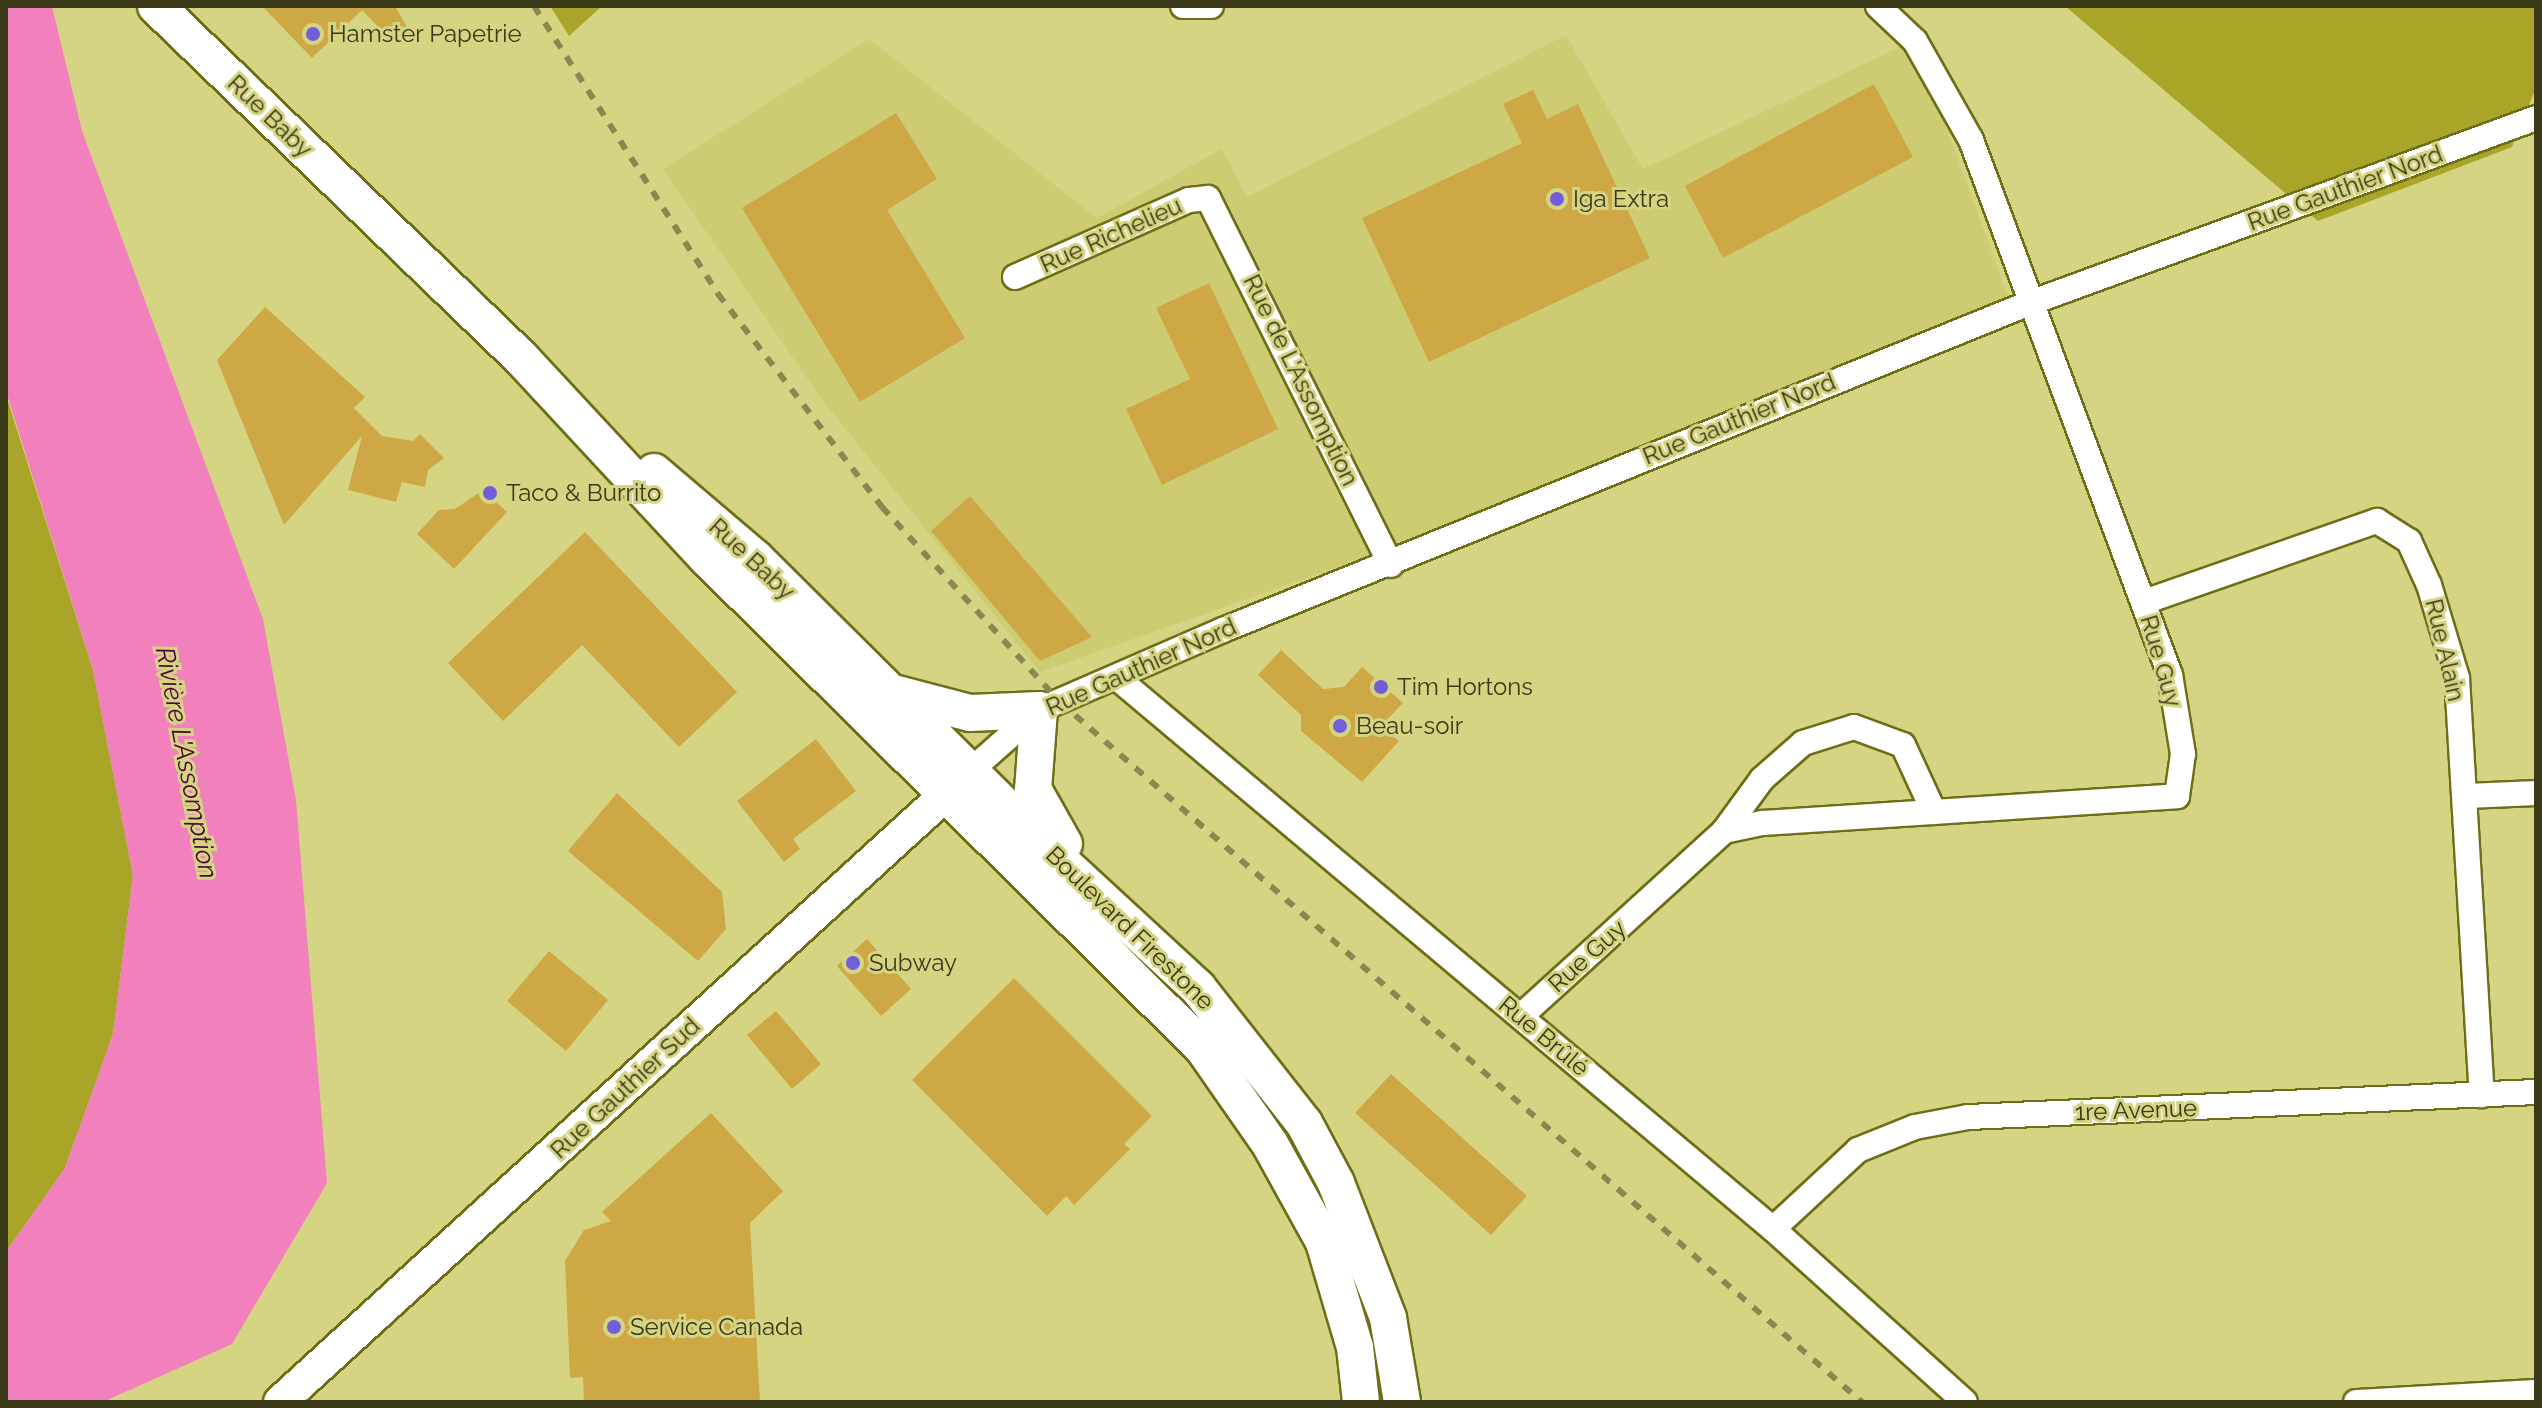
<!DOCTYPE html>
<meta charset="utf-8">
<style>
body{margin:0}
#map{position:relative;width:2542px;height:1408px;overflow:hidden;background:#d5d483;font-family:Raleway,sans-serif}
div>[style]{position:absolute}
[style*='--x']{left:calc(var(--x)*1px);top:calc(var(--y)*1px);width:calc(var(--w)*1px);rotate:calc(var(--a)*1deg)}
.built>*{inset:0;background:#cecc72}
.green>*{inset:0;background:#a9a528}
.water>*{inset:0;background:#f180bd}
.building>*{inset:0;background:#cea845}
.roads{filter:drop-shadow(2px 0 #6f6d16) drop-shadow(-2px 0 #6f6d16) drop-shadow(0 2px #6f6d16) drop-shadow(0 -2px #6f6d16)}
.minor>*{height:24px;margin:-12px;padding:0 12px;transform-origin:12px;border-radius:12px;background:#fff}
.tertiary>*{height:32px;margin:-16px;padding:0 16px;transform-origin:16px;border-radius:16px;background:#fff}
.secondary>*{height:36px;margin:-18px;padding:0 18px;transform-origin:18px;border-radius:18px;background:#fff}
.rail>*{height:6px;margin-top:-3px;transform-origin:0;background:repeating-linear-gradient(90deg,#89884e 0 10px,transparent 0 20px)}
.dots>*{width:22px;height:22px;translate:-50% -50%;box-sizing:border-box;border:4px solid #d5d483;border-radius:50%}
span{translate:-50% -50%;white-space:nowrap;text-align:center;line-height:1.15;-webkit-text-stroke:6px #d5d483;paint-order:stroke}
.poi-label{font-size:24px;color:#3a3917}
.left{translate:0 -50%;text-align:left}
.street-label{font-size:24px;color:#3a3917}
.water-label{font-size:26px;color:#4e0735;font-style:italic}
.frame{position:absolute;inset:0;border:8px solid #3a3917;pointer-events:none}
</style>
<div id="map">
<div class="built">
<i style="clip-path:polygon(1566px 35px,1643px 169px,1902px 46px,1940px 110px,2010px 302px,1398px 546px,1040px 672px,820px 397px,663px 169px,869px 39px,1097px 218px,1222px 149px,1247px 197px)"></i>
</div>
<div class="green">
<i style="clip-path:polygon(550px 6px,602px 6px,569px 36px)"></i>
<i style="clip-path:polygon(2065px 6px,2536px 6px,2536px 88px,2512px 147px,2318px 221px)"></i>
<i style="clip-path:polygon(6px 395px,93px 670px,133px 875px,113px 1034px,65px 1168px,6px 1252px)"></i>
</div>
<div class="water">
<i style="clip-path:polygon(6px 6px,52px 6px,82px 131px,263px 619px,296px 800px,327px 1183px,232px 1344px,103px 1402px,6px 1402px,6px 1252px,65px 1168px,113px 1034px,133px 875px,93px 670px,6px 391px)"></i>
</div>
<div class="building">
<i style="clip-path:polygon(262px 6px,395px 6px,407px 27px,392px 41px,362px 10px,312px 58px)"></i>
<i style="clip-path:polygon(1874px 84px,1913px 157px,1723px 258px,1685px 186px)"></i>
<i style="clip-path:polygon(1533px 90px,1547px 119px,1578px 104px,1650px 258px,1429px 362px,1362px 218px,1522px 143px,1503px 104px)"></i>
<i style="clip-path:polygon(896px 113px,937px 179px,887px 210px,965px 338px,860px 402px,742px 208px)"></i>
<i style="clip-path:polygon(1209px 283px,1278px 429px,1162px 485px,1126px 409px,1190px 379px,1156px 308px)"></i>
<i style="clip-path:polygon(265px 307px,365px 397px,354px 408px,382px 436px,413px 441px,420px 434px,444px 458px,428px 470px,425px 487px,402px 482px,396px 502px,348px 490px,362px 436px,284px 525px,217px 360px)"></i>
<i style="clip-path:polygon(483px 490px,507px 512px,454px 569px,417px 534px,439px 510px,455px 509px)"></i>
<i style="clip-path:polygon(970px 496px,1092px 637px,1040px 661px,931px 531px)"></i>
<i style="clip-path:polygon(585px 532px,737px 692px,679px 747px,582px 645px,503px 721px,448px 663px)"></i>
<i style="clip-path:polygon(1281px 650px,1323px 689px,1344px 687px,1362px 667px,1403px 703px,1380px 727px,1399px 741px,1362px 782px,1301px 731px,1301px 715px,1258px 675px)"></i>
<i style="clip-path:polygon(816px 739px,856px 791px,793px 839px,800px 849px,784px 862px,737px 801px)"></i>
<i style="clip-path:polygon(617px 793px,722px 892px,726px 929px,698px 961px,568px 851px)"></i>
<i style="clip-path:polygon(867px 939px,911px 989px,881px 1016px,837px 966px)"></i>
<i style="clip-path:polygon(549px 951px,608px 1000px,566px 1051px,507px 1001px)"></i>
<i style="clip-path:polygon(1014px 978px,1152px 1116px,1124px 1144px,1130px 1149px,1074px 1205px,1066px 1196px,1047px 1216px,912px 1080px)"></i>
<i style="clip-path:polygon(776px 1011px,821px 1064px,792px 1089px,747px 1035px)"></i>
<i style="clip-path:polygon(1391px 1074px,1527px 1196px,1491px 1235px,1355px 1113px)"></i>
<i style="clip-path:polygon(711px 1113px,783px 1191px,750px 1223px,760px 1402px,584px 1402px,583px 1377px,570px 1378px,565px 1261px,584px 1230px,611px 1221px,602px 1212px)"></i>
</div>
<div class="roads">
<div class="minor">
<i style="--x:1183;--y:6;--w:28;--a:0"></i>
<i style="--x:1015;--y:277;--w:190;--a:-23.9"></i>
<i style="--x:1189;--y:200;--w:19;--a:-6"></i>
<i style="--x:1208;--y:198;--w:410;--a:63.5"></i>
<i style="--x:2144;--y:602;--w:247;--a:-19.2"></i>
<i style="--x:2377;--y:521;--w:38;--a:32"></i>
<i style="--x:2409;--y:541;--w:48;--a:65.6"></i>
<i style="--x:2429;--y:585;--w:97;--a:73.2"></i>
<i style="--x:2457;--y:678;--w:418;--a:86.6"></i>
<i style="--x:1116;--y:677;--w:858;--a:40.04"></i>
<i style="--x:1773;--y:1229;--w:258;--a:42"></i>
<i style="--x:969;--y:772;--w:94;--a:-41.5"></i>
<i style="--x:1039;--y:710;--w:201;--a:-23.5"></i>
<i style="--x:1223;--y:630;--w:868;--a:-22.07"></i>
<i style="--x:2027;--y:304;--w:542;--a:-20.07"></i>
<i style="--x:2467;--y:796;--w:69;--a:-2.5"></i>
<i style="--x:1724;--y:831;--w:64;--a:-53.8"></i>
<i style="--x:1762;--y:779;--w:55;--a:-41.3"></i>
<i style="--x:1803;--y:743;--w:53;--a:-17.4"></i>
<i style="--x:1854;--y:727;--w:52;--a:20.2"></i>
<i style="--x:1903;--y:745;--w:74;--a:65.2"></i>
<i style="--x:1521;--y:1016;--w:275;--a:-42.3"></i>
<i style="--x:1724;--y:831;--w:40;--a:-12"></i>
<i style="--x:1763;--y:823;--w:415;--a:-3.7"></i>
<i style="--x:2177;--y:796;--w:42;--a:-81.9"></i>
<i style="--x:2183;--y:754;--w:80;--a:-99.3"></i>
<i style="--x:2170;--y:675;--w:571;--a:-110.4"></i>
<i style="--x:1971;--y:140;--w:114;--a:-119.5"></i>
<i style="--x:1915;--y:41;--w:51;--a:-136.6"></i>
<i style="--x:1773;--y:1229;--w:116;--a:-42.9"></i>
<i style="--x:1858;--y:1150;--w:61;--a:-22"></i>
<i style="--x:1915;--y:1127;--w:54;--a:-10.7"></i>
<i style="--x:1968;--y:1117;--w:569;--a:-2.52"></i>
<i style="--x:2356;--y:1402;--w:180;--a:-3.2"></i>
</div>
<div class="tertiary">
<i style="--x:280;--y:1402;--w:929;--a:-42.38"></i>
</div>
<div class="secondary">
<i style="--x:156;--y:6;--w:508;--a:43.96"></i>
<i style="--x:522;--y:359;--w:272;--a:47.1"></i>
<i style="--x:707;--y:558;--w:697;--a:44.65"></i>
<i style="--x:1203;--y:1048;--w:117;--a:55.1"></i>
<i style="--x:1270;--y:1144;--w:112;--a:61.1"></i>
<i style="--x:1324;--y:1242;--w:109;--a:73.6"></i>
<i style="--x:1355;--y:1347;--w:55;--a:83.8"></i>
<i style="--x:654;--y:472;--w:133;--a:40.4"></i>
<i style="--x:755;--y:558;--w:424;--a:44.8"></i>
<i style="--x:1056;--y:857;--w:193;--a:42.7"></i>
<i style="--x:1198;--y:988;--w:172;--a:51.9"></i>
<i style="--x:1304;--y:1123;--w:68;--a:61.9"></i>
<i style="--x:1336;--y:1183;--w:145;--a:68.9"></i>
<i style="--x:1388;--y:1318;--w:85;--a:80.5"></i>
<i style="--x:897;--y:694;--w:75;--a:14.6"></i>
<i style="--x:970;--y:713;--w:69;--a:-2.5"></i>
<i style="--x:1039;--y:710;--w:79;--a:94.3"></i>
<i style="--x:1033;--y:789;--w:63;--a:60.6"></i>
</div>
</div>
<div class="rail">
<i style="--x:534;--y:6;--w:342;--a:57.4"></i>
<i style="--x:718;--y:294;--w:269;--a:52.4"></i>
<i style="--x:882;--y:507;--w:264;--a:47.6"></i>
<i style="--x:1060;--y:702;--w:1065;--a:41.12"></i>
</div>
<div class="dots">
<i style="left:313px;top:34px;background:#745dd8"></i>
<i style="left:1557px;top:199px;background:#745dd8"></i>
<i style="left:490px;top:493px;background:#745dd8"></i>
<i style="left:1381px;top:687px;background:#745dd8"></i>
<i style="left:1340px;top:726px;background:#745dd8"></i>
<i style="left:853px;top:963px;background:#745dd8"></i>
<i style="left:614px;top:1327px;background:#745dd8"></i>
</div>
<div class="poi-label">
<span class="left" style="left:329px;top:34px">Hamster Papetrie</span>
<span class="left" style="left:1573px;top:199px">Iga Extra</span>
<span class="left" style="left:506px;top:493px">Taco &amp; Burrito</span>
<span class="left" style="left:1397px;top:687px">Tim Hortons</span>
<span class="left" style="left:1356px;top:726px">Beau-soir</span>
<span class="left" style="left:869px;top:963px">Subway</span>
<span class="left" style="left:630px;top:1327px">Service Canada</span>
</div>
<div class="street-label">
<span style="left:270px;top:116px;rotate:44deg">Rue Baby</span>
<span style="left:2345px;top:188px;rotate:-20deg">Rue Gauthier Nord</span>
<span style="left:1111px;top:235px;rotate:-24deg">Rue Richelieu</span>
<span style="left:1301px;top:380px;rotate:64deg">Rue de L'Assomption</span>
<span style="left:1739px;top:419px;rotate:-22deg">Rue Gauthier Nord</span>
<span style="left:752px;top:559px;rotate:43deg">Rue Baby</span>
<span style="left:2445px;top:650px;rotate:77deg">Rue Alain</span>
<span style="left:2161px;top:661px;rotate:74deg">Rue Guy</span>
<span style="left:1141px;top:667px;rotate:-24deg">Rue Gauthier Nord</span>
<span style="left:1130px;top:928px;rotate:44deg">Boulevard Firestone</span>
<span style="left:1587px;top:956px;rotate:-42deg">Rue Guy</span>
<span style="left:1544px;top:1036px;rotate:40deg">Rue Brûlé</span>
<span style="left:625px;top:1088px;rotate:-43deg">Rue Gauthier Sud</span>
<span style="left:2136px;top:1110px;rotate:-2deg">1re Avenue</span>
</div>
<div class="water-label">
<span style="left:186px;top:763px;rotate:79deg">Rivière L'Assomption</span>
</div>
<div class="frame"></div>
</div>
